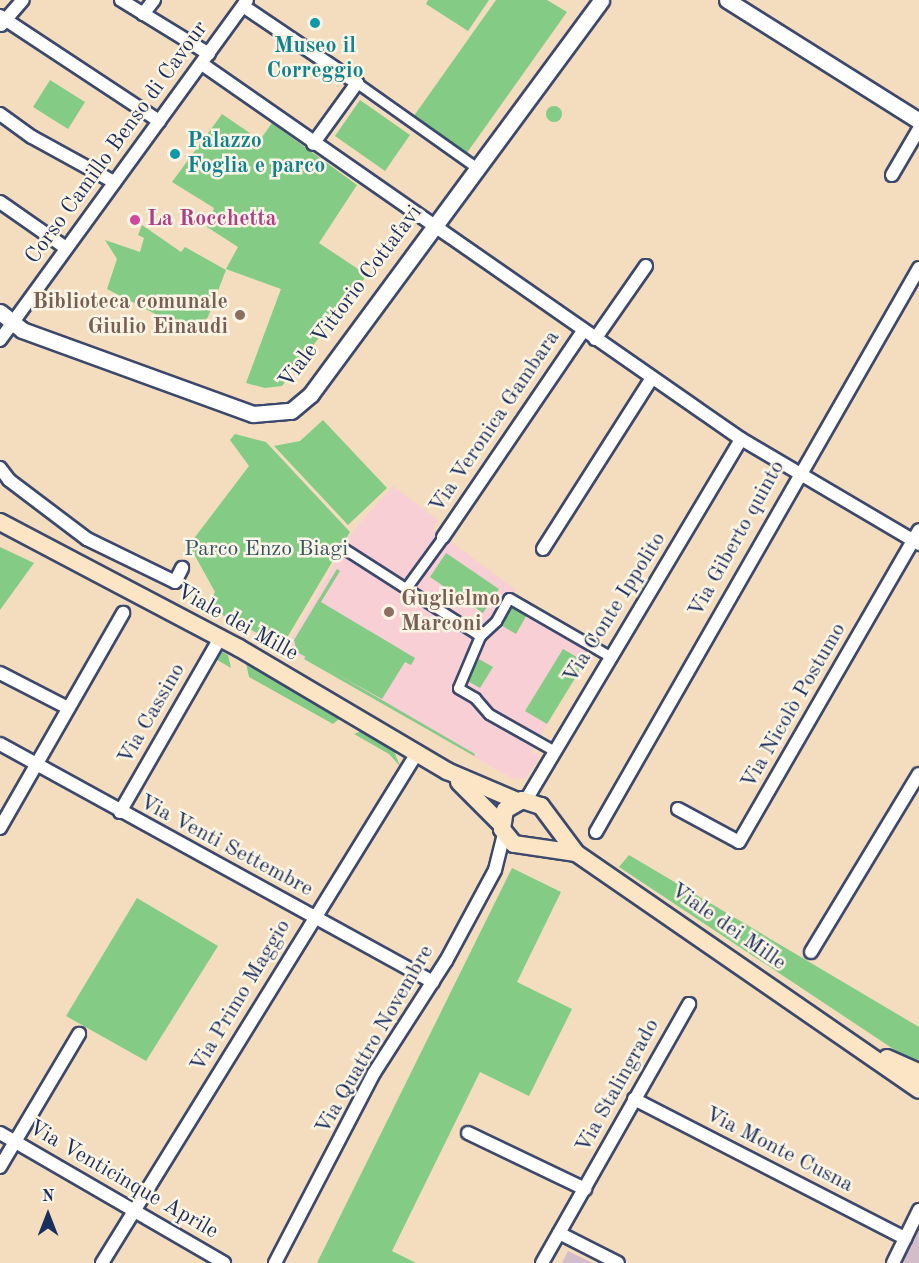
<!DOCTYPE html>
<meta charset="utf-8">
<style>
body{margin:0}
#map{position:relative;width:919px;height:1263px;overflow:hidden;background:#f4ddbf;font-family:"Old Standard TT",serif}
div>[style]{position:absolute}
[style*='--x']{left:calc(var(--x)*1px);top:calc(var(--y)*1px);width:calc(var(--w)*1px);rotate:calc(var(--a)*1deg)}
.built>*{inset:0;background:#f7cfd4}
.industrial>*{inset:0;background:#d2bdc8}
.green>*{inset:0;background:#84cb86}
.round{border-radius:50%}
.roads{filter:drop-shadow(2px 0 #3c496d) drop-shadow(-2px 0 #3c496d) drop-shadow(0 2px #3c496d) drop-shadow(0 -2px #3c496d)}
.pedestrian>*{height:9px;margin:-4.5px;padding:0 4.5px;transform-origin:4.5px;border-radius:4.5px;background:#fff}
.minor>*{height:12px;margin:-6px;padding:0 6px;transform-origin:6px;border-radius:6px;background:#fff}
.tertiary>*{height:15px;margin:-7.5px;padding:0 7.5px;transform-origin:7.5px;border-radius:7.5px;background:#fff}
.secondary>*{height:16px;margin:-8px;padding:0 8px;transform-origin:8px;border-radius:8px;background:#fce5c4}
.dots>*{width:16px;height:16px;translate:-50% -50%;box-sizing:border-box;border:3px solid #fcf5e5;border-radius:50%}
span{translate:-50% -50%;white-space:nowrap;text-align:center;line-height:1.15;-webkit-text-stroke:5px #fcf5e5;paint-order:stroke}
.culture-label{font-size:22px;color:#0d838f;font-weight:700}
.left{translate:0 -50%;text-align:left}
.street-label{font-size:22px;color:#1b2f5e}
.hotel-label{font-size:22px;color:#b23c85;font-weight:700}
.education-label{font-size:22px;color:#785e54;font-weight:700}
.right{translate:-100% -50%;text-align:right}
.park-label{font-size:22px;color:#355668}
.north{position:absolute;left:18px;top:1185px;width:60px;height:60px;-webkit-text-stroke:4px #fcf5e5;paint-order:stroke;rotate:0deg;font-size:16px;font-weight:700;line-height:24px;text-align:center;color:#1b2f5e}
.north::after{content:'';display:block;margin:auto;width:21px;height:27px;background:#1b2f5e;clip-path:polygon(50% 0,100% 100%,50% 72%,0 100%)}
</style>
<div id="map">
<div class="built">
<i style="clip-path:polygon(393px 486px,438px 520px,433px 529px,515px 589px,514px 595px,592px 643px,532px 752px,540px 756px,526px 778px,513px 779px,292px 652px,291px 640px,353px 531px)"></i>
</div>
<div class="industrial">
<i style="clip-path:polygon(919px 1200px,919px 1263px,888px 1263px)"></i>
<i style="clip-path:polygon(568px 1251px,593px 1263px,562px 1263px)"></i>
</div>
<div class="green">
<i style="clip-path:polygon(428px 0,489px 0,468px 31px,426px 4px)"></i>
<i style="clip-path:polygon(496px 0,547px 0,567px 12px,464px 157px,411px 120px)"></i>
<i style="clip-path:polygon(50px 80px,85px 102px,68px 129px,33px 107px)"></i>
<i style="clip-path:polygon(360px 100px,410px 135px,385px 171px,335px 136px)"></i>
<i class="round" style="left:546px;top:106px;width:16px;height:16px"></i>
<i style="clip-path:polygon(222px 114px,260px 140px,272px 123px,357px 185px,319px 243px,367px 275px,282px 386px,265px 388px,246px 383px,281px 289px,226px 269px,238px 247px,207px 227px,214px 208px,172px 182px)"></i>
<i style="clip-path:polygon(142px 225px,181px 252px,185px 247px,226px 270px,208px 317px,194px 334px,107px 289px,117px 259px,105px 240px,140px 252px,144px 238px,138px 235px)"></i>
<i style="clip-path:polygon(323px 420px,387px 488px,348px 525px,274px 446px,300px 441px)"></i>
<i style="clip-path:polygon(235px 434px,266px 442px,350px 532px,282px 646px,207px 607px,215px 592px,189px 545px,249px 466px,230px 440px)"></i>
<i style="clip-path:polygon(0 547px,34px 563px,0 610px)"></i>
<i style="clip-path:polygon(446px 553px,499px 589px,483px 613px,430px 577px)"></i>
<i style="clip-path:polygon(337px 569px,340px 571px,321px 602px,415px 658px,411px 665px,405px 662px,382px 699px,297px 652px,294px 640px)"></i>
<i style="clip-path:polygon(514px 604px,528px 613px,516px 634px,501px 625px)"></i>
<i style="clip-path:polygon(217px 649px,228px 655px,231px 668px,212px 657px)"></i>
<i style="clip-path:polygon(563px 649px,585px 662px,547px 724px,525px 711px)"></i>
<i style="clip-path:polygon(306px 656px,475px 754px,474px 756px,304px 659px)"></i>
<i style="clip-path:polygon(479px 659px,493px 667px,480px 688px,466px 680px)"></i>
<i style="clip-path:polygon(246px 663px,339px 719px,333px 724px,249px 677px)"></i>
<i style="clip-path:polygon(361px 731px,394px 751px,400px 766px,389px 754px,354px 734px)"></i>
<i style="clip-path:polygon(629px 855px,919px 1027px,919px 1066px,619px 867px)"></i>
<i style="clip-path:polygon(512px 868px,561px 892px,517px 982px,572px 1009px,529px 1096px,480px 1072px,392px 1251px,416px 1263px,317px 1263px)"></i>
<i style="clip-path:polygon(137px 898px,218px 946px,146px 1061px,66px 1016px)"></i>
</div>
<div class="roads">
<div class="pedestrian">
<i style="--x:357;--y:83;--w:147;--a:35.3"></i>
<i style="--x:343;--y:548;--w:163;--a:32.7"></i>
<i style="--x:480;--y:636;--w:56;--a:112.9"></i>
<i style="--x:458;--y:688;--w:20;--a:30"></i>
<i style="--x:475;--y:698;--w:21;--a:49"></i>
<i style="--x:489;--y:714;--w:73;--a:29.4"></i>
<i style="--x:406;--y:588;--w:63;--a:-54"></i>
<i style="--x:480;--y:636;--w:22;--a:-43"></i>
<i style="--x:496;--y:621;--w:26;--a:-61"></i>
<i style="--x:509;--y:598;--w:118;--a:30"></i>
</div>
<div class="minor">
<i style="--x:121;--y:0;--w:103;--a:31.5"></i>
<i style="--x:243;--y:6;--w:138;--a:34"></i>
<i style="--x:357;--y:83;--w:75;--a:125.8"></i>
<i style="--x:143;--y:14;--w:18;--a:-52"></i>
<i style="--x:0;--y:16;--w:191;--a:33.4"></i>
<i style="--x:1;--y:25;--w:33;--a:-49"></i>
<i style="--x:202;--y:64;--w:657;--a:34.83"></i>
<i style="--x:741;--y:439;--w:207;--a:30.5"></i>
<i style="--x:0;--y:114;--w:39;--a:36"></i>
<i style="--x:32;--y:137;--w:94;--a:28.8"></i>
<i style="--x:892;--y:175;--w:53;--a:-59.6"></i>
<i style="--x:0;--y:202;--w:80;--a:34.9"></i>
<i style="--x:595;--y:339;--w:89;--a:-55.1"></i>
<i style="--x:0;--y:340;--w:420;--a:-54"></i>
<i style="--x:0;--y:468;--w:15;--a:53"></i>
<i style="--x:9;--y:480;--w:98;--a:37.1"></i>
<i style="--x:87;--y:539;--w:98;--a:26"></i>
<i style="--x:175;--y:582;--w:16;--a:-63"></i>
<i style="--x:443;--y:537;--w:249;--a:-55.8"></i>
<i style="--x:543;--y:549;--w:203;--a:-57.5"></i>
<i style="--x:0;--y:673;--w:76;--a:27.2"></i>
<i style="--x:0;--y:744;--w:494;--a:28.8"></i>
<i style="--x:526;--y:800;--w:420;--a:-59.2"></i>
<i style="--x:678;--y:809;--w:69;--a:28.4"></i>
<i style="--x:739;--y:842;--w:360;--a:-60"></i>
<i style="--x:120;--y:812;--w:201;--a:-60.1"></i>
<i style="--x:0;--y:828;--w:248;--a:-60.2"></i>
<i style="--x:596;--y:832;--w:650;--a:-60.2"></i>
<i style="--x:811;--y:952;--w:208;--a:-58.8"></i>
<i style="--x:634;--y:1099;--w:305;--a:27.2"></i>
<i style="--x:0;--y:1133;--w:259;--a:30.1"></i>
<i style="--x:468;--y:1133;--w:130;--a:25.6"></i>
<i style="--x:0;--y:1167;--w:155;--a:-59.3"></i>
<i style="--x:559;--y:1233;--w:66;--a:27"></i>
<i style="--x:102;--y:1263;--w:599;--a:-58.3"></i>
<i style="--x:275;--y:1263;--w:214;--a:-62.5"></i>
<i style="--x:374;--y:1073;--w:133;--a:-57.3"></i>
<i style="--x:446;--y:961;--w:103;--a:-61.7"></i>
<i style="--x:495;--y:870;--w:37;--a:-76"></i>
<i style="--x:542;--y:1263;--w:298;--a:-60.4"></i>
<i style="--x:893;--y:1263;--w:59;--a:-63.9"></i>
</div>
<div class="tertiary">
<i style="--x:727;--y:0;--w:227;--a:32.2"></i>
<i style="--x:0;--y:312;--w:28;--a:39"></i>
<i style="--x:22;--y:330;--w:246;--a:20"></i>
<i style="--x:253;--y:414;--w:38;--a:-5"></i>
<i style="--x:291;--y:411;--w:26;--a:-40"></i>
<i style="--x:311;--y:394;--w:489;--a:-53.6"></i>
</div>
<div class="secondary">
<i style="--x:0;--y:522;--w:270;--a:27.8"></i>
<i style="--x:239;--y:648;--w:242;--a:30.6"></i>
<i style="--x:447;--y:771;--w:76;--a:23.2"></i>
<i style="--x:459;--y:782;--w:59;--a:45"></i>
<i style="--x:576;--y:853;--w:63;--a:-171.7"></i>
<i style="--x:514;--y:844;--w:19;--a:-129"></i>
<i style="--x:502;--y:829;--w:19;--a:-81"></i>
<i style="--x:505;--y:810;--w:20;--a:-30"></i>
<i style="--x:522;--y:800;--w:20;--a:18"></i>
<i style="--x:541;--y:806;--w:59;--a:53.3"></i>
<i style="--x:576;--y:853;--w:417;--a:34.6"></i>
<i style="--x:887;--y:1058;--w:35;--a:24"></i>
</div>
</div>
<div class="dots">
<i style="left:315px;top:23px;background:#0f9aa8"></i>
<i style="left:175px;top:154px;background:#0f9aa8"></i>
<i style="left:135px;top:220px;background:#d1479c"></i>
<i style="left:240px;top:315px;background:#8d6e63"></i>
<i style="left:389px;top:612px;background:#8d6e63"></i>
</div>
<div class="culture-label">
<span style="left:315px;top:59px">Museo il<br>Correggio</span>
<span class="left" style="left:187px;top:154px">Palazzo<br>Foglia e parco</span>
</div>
<div class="street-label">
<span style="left:117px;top:143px;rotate:-54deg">Corso Camillo Benso di Cavour</span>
<span style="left:351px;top:297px;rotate:-53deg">Viale Vittorio Cottafavi</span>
<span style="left:495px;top:422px;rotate:-56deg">Via Veronica Gambara</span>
<span style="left:737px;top:539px;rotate:-61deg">Via Giberto quinto</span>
<span style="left:615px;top:608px;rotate:-58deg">Via Conte Ippolito</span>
<span style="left:237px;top:623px;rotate:29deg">Viale dei Mille</span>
<span style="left:794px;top:706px;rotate:-60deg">Via Nicolò Postumo</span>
<span style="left:152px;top:714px;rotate:-60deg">Via Cassino</span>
<span style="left:226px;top:846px;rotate:28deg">Via Venti Settembre</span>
<span style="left:728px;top:927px;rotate:35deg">Viale dei Mille</span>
<span style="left:241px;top:996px;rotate:-59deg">Via Primo Maggio</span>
<span style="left:375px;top:1040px;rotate:-60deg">Via Quattro Novembre</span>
<span style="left:618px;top:1086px;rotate:-61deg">Via Stalingrado</span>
<span style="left:779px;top:1150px;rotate:27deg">Via Monte Cusna</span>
<span style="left:123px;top:1180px;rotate:30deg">Via Venticinque Aprile</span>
</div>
<div class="hotel-label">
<span class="left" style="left:147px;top:220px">La Rocchetta</span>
</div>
<div class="education-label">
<span class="right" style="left:228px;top:315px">Biblioteca comunale<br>Giulio Einaudi</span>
<span class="left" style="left:401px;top:612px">Guglielmo<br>Marconi</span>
</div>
<div class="park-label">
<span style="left:266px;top:550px">Parco Enzo Biagi</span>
</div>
<div class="north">N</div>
</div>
